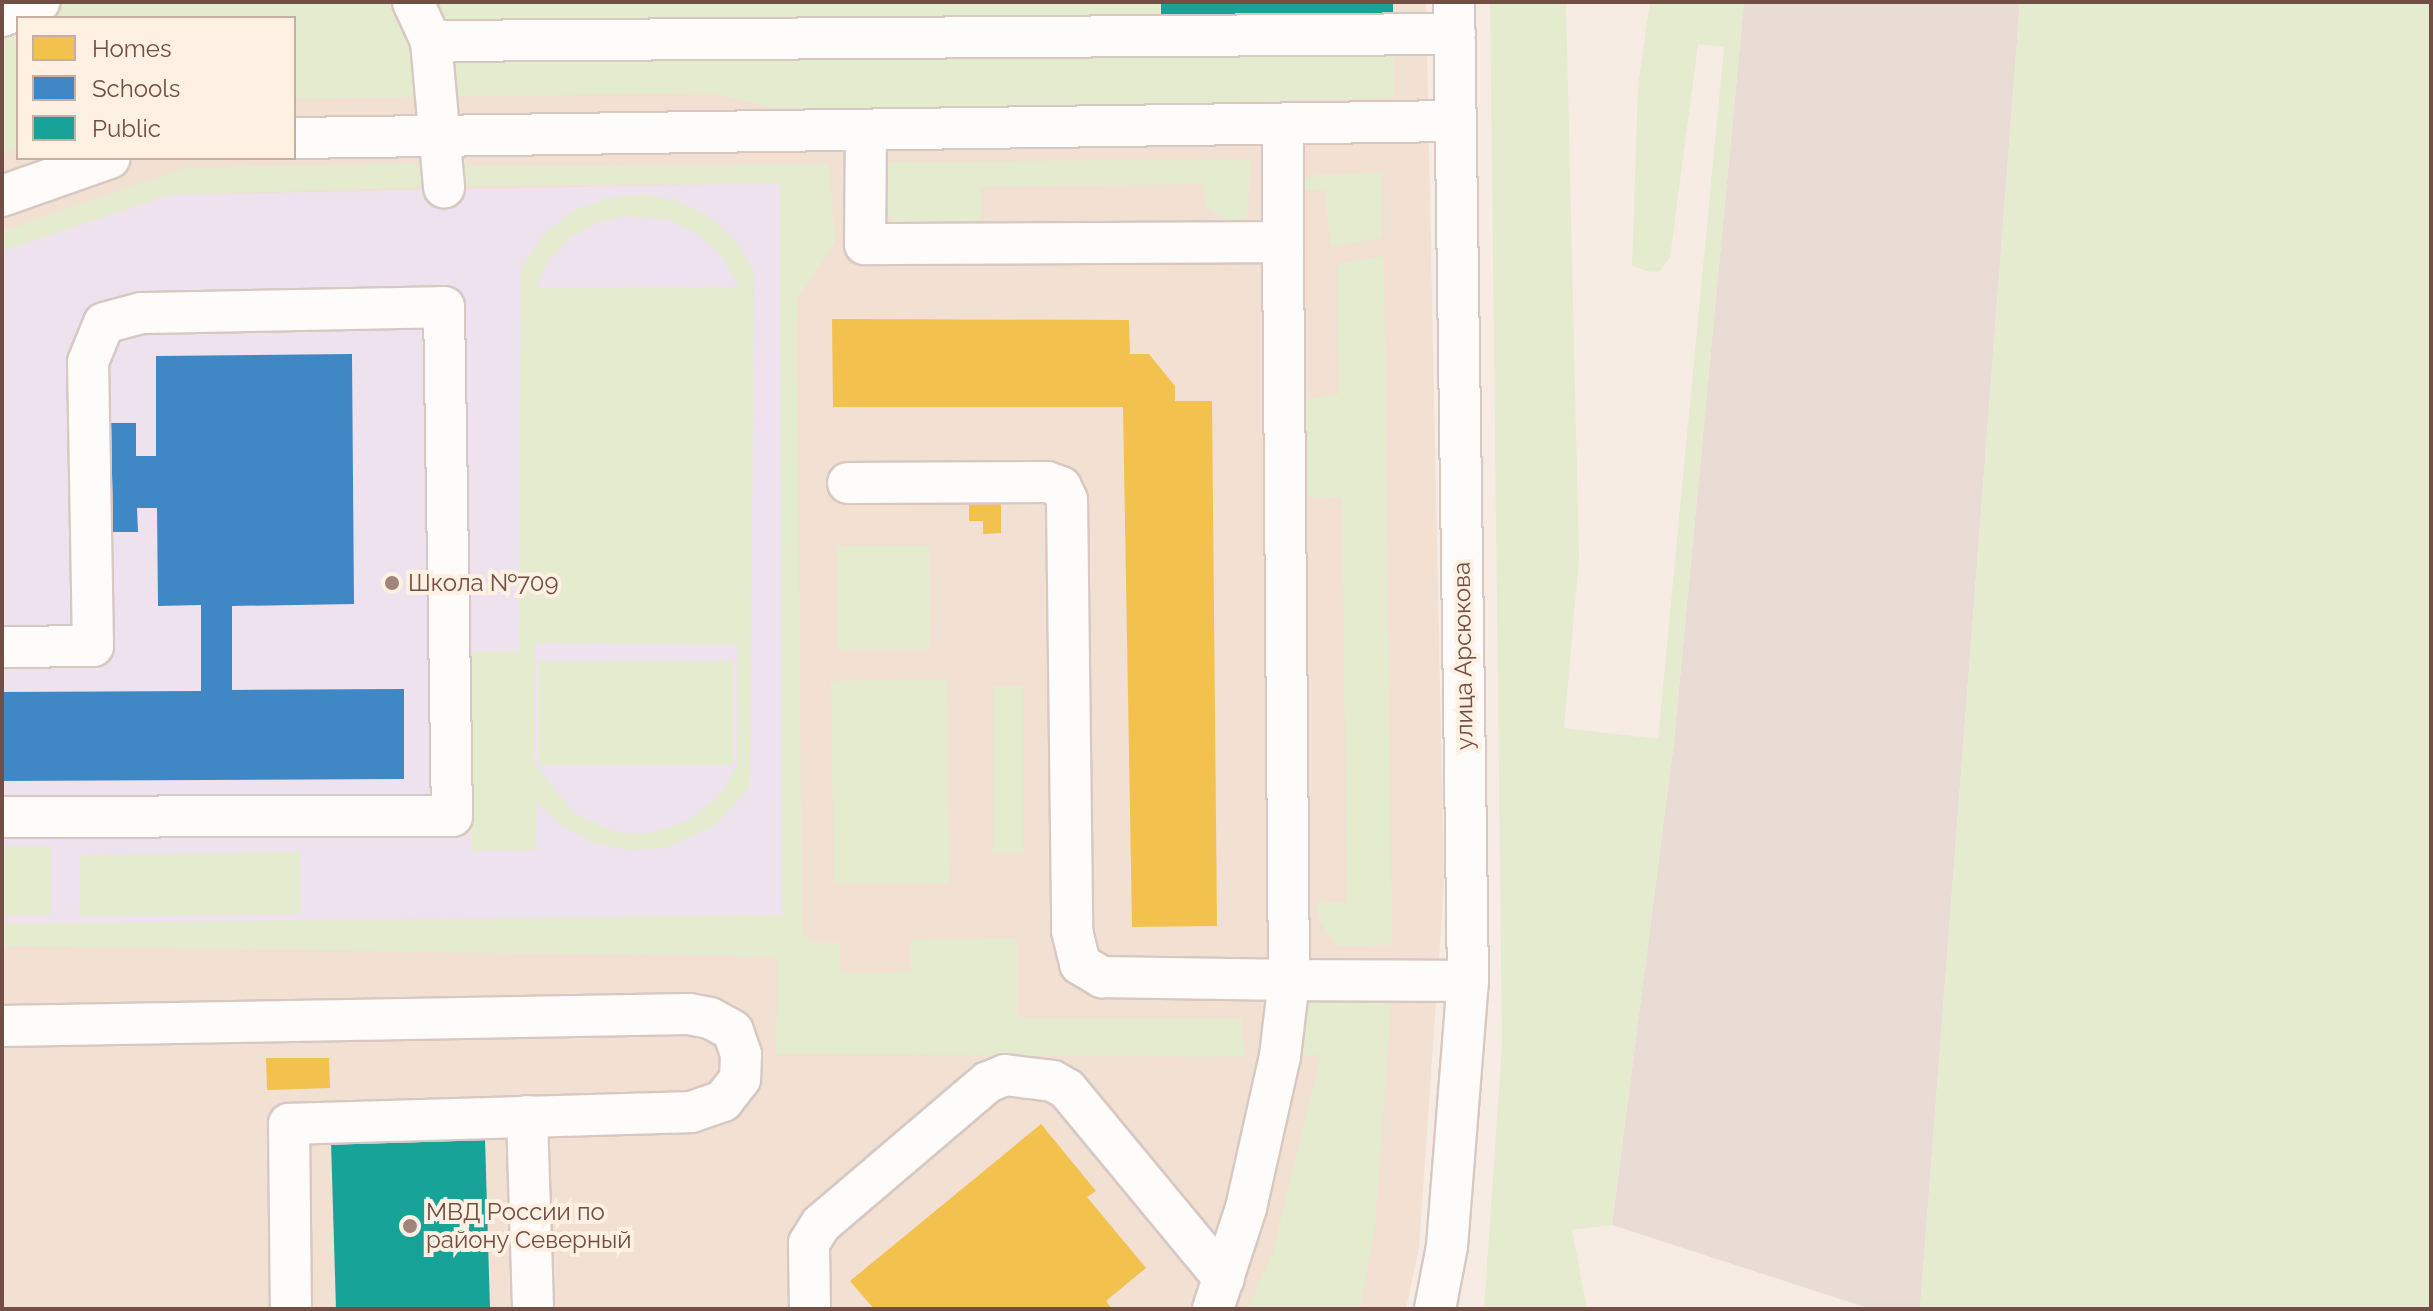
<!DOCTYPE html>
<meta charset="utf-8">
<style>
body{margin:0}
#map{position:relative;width:2433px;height:1311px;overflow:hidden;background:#f6ece4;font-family:Raleway,sans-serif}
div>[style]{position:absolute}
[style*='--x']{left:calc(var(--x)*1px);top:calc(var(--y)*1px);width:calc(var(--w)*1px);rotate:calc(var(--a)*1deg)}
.residential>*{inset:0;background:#f2e0d3}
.industrial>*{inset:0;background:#e8dcd5}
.education>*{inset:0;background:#eee2ef}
.green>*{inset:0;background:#e4ebce}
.homes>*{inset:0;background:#f2c14e}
.schools>*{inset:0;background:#3f88c5}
.public>*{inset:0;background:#17a398}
.roads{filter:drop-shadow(2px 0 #d7c9c2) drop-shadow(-2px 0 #d7c9c2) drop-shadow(0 2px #d7c9c2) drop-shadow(0 -2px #d7c9c2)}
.minor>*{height:40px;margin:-20px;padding:0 20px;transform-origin:20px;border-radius:20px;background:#fefcfb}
.dots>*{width:22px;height:22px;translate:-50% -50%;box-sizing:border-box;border:4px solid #fff0e4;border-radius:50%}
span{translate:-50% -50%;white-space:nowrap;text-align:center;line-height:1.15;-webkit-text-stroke:8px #fff0e4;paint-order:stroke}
.poi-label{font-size:24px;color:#724e45}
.left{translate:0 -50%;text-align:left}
.street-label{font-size:24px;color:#724e45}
.frame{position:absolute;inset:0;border:4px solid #724e45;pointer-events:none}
.legend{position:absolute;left:16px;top:16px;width:280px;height:144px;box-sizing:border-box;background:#fff0e4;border:2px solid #c7afa4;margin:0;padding:10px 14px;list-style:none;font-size:24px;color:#724e45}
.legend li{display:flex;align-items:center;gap:16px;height:40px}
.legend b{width:40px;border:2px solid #c7afa4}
</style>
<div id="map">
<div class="residential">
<i style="clip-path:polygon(evenodd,2px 2px,1426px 2px,1444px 886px,1419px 1248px,1406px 1309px,2px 1309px,2px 2px,18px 18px,294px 18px,294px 158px,18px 158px,18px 18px)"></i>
</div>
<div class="industrial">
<i style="clip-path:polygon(1744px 2px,2020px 2px,1920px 1309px,1871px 1309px,1612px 1225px,1674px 741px)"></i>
</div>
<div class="education">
<i style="clip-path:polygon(780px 183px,782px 915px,2px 924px,2px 251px,169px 195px)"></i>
</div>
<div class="green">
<i style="clip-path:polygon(2px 2px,1393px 2px,1394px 98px,797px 113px,708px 93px,294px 99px,294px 18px,18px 18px,18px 148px,2px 154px)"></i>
<i style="clip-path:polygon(1490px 2px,1566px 2px,1579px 559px,1564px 728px,1658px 739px,1724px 47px,1698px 44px,1670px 257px,1660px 271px,1651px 272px,1632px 266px,1638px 85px,1650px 2px,1744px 2px,1674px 741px,1612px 1225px,1572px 1230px,1587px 1309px,1484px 1309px,1502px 1045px)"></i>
<i style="clip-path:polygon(2020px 2px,2431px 2px,2431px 1309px,1920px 1309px)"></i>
<i style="clip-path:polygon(1251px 159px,1247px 219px,1230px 222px,1205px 206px,1204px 184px,981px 187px,982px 219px,971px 226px,900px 227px,884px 211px,885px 162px)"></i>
<i style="clip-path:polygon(431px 163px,431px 187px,169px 195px,2px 251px,2px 231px,184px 168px)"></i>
<i style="clip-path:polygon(829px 164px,835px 242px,797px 300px,802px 932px,812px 943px,840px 943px,841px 973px,911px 972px,911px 940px,1017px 938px,1017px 1017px,1241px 1018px,1245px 1057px,776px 1054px,778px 957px,2px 946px,2px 924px,782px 915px,780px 184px,459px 186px,459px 166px)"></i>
<i style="clip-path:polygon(1382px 172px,1383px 238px,1330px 247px,1325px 190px,1304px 190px,1305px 180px,1313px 175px)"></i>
<i style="clip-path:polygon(evenodd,641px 194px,675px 200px,709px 216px,736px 241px,754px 271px,750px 787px,713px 827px,665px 848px,630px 850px,595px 843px,562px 826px,537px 801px,536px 850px,471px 851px,469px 652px,519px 651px,521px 268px,544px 234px,572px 211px,605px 199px,641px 194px,625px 216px,669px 220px,697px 233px,720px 254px,739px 287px,536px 288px,549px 260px,571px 237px,596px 223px,625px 216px,641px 194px,535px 643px,737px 645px,737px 765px,722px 793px,688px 821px,645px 834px,615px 832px,574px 813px,534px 763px,535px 643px)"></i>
<i style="clip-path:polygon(1384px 256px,1392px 945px,1337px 946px,1320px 922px,1316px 903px,1347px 902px,1342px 498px,1311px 497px,1304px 486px,1302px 409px,1309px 399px,1339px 394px,1337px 264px)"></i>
<i style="clip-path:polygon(837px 546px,929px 546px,930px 649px,837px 649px)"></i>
<i style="clip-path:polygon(538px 661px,733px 661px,733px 765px,538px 765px)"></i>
<i style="clip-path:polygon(947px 679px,949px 883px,834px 884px,831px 681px)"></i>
<i style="clip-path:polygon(993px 686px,1023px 686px,1023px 853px,993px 853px)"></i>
<i style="clip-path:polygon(2px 846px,51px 846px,51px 916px,2px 916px)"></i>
<i style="clip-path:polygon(300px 852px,301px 914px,80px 917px,79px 855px)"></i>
<i style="clip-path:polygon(1392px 995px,1375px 1226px,1360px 1309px,1248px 1309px,1273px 1252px,1321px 1055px,1293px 1056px,1302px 1011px,1309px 1000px)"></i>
</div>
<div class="homes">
<i style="clip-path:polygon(832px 319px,1129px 320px,1130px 354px,1149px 354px,1175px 386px,1175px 401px,1212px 401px,1217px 926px,1132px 927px,1123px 407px,833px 407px)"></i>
<i style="clip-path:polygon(969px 491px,1001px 491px,1001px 533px,983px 534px,983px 521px,969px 521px)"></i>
<i style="clip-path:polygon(266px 1058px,329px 1058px,330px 1088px,267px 1090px)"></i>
<i style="clip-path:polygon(1041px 1124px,1096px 1191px,1087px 1197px,1146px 1268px,1106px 1301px,1112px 1309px,874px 1309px,850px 1281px)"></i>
</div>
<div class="schools">
<i style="clip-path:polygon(352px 354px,354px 604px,232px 606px,232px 690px,404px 689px,404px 779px,2px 781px,2px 692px,201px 691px,201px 605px,158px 606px,157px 508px,137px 508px,138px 532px,103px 532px,102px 423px,136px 423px,136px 456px,156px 456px,156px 356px)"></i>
</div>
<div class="public">
<i style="clip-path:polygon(1161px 2px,1393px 2px,1393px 15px,1161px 19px)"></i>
<i style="clip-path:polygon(485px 1138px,490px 1309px,336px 1309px,331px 1142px)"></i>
</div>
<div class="roads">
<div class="minor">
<i style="--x:413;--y:2;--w:43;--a:65.2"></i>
<i style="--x:431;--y:41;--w:147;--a:84.9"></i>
<i style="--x:2;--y:16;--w:40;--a:-21"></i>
<i style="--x:431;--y:41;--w:1024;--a:-0.39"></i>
<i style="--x:1283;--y:126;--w:116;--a:90"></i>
<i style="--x:294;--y:138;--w:1162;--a:-0.84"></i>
<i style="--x:2;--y:196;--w:114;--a:-19.4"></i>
<i style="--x:848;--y:483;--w:199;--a:-0.3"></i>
<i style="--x:1047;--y:482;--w:15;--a:20"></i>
<i style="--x:1061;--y:487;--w:14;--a:65"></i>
<i style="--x:1067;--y:500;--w:431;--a:89.3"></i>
<i style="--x:1072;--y:931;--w:34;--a:76"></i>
<i style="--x:1080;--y:964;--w:26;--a:31"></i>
<i style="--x:1102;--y:977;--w:187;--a:0.9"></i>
<i style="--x:1289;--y:980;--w:738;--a:-90.47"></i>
<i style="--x:1283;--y:242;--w:418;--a:179.7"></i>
<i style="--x:865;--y:244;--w:112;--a:-89.5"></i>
<i style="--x:2;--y:647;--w:91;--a:-0.6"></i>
<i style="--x:93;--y:646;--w:284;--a:-91"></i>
<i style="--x:88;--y:362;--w:42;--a:-67.7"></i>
<i style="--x:104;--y:323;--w:39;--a:-15"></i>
<i style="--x:142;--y:313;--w:302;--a:-1.1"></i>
<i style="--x:444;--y:307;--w:509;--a:89.1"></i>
<i style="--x:452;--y:816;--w:450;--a:179.9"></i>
<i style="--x:2;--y:1026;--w:687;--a:-1"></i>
<i style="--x:689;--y:1014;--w:21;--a:11"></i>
<i style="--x:710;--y:1018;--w:26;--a:29"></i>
<i style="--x:733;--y:1031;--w:24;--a:71"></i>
<i style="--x:741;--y:1054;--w:25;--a:92"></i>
<i style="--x:740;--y:1079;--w:28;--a:128"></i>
<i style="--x:723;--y:1101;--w:34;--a:161"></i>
<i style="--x:691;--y:1112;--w:402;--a:178.3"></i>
<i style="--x:289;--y:1124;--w:185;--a:89.4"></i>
<i style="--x:527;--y:1116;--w:193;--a:88.2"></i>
<i style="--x:810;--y:1309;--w:66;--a:-90.9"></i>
<i style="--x:809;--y:1243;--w:22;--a:-58"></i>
<i style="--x:821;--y:1224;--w:219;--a:-40.4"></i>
<i style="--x:988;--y:1082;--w:18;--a:-22"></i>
<i style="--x:1005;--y:1075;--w:48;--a:7.1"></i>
<i style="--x:1053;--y:1081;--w:16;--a:30"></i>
<i style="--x:1067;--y:1089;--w:246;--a:50.4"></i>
<i style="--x:1213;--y:1309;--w:106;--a:-71.9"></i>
<i style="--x:1246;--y:1208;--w:156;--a:-77.4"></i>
<i style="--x:1280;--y:1056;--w:77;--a:-83.2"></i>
<i style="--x:1289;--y:980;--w:179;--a:0.3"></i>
<i style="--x:1435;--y:1309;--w:64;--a:-79.2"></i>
<i style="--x:1447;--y:1246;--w:266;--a:-85.5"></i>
<i style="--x:1468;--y:981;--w:979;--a:-90.82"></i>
</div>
</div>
<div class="dots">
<i style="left:392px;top:583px;background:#a0857d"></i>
<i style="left:410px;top:1226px;background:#a0857d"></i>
</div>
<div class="poi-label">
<span class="left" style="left:408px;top:583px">Школа №709</span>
<span class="left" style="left:426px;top:1226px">МВД России по<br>району Северный</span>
</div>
<div class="street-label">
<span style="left:1463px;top:656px;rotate:-91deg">улица Арсюкова</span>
</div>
<div class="frame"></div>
<ul class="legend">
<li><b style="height:22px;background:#f2c14e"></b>Homes</li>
<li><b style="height:22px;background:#3f88c5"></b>Schools</li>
<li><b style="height:22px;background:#17a398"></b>Public</li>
</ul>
</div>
